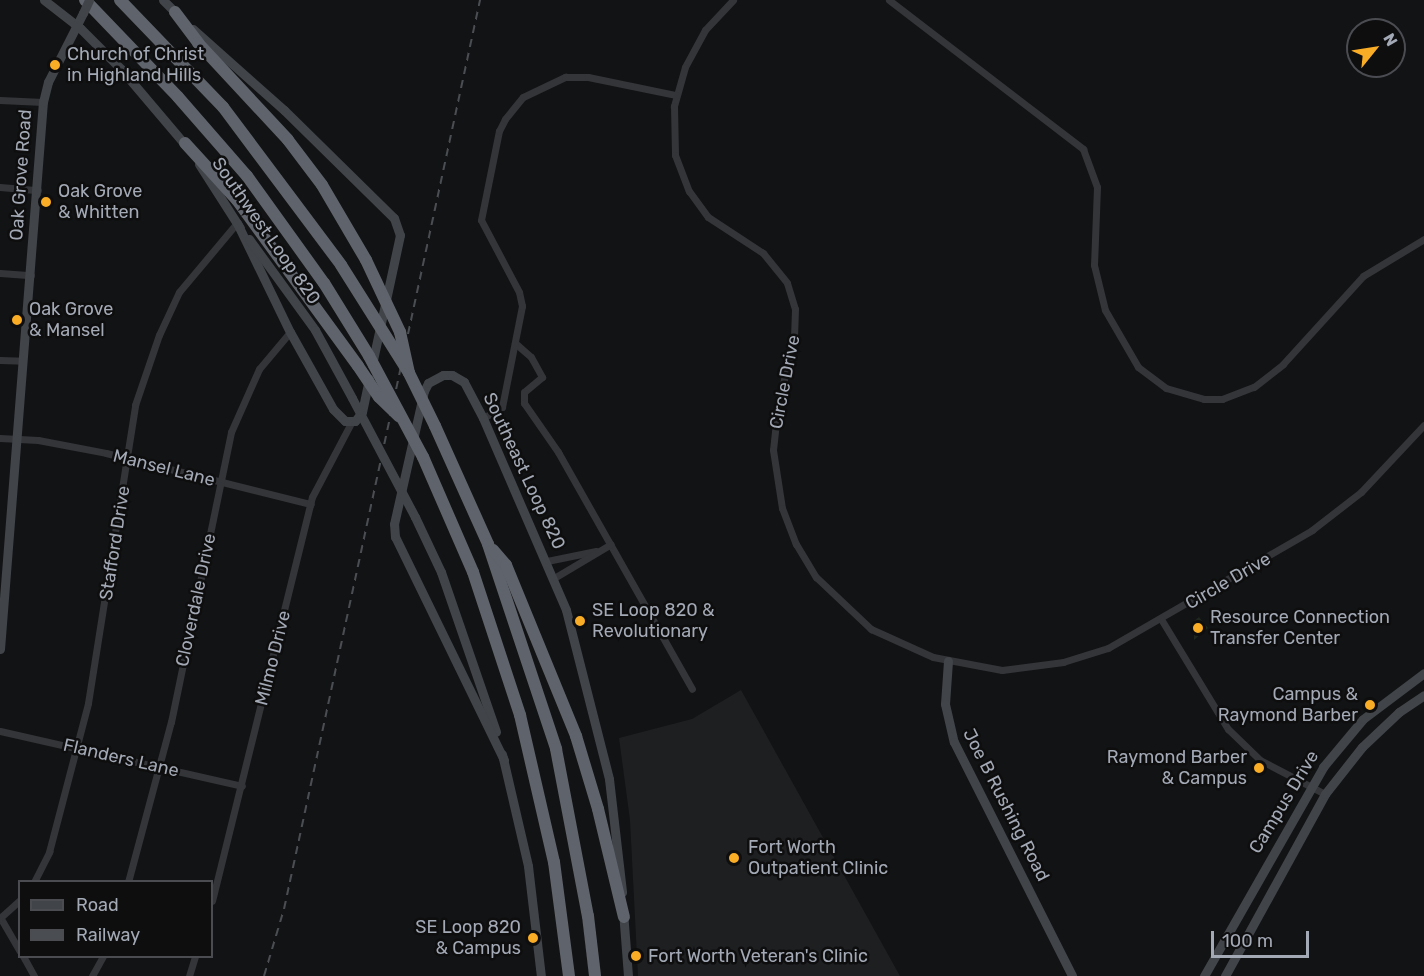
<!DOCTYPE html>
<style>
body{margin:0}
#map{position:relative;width:1424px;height:976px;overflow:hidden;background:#121314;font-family:Rubik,sans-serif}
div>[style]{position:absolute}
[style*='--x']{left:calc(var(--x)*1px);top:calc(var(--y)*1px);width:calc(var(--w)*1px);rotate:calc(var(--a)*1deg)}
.built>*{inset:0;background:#1e1f21}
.green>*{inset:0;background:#1f271f}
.street>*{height:7px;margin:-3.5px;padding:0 3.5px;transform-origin:3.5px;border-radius:3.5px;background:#333539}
.secondary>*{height:9px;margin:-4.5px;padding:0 4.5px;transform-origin:4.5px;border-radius:4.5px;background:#414449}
.highway>*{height:12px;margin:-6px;padding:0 6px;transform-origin:6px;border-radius:6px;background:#5f636b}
.rail>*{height:2px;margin-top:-1px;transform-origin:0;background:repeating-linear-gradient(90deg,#4a4d52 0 8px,transparent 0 14px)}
.secondary-bridge>*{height:9px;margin:-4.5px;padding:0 4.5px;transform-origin:4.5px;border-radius:4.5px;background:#414449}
.highway-bridge>*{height:12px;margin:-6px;padding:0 6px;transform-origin:6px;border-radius:6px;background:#5f636b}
.dots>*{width:16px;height:16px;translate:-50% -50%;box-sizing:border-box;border:3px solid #0e0e0f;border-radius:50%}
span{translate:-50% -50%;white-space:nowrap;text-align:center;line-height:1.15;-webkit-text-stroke:5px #0e0e0f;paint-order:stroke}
.poi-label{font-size:18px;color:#a3a9b5}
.left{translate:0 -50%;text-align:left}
.right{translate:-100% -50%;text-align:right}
.street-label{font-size:18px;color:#a3a9b5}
.legend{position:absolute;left:18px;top:880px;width:195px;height:78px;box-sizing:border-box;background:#0e0e0f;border:2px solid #4a4c51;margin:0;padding:8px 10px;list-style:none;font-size:18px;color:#a3a9b5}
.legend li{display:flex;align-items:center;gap:12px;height:30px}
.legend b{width:30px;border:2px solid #4a4c51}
.north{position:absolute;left:1346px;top:18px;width:60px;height:60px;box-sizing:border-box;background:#0e0e0f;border:2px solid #4a4c51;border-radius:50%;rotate:60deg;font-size:16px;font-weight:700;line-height:24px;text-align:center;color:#a3a9b5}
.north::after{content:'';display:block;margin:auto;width:21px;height:27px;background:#f9ac26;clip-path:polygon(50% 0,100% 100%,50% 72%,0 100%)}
.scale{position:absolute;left:1211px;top:931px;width:98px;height:27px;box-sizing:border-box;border:3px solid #a3a9b5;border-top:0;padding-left:8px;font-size:18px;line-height:21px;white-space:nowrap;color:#a3a9b5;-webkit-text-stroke:4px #0e0e0f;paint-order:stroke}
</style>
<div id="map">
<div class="built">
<i style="clip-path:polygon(741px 690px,900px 976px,638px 976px,630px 820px,619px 738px,692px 719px)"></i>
</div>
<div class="green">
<i style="clip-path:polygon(1199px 617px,1208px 628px,1194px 640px,1194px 621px)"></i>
</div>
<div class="street">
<i style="--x:733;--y:0;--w:41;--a:133"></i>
<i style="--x:705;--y:30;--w:42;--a:118.4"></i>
<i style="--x:685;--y:67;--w:41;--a:105.8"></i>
<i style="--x:674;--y:106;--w:49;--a:88.8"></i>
<i style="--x:675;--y:155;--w:39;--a:69"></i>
<i style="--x:689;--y:191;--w:32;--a:54"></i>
<i style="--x:708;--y:217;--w:66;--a:33.2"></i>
<i style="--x:763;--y:253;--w:38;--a:51"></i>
<i style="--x:787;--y:283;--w:27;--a:73"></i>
<i style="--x:795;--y:309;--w:29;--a:92"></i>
<i style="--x:794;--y:338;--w:68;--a:103.6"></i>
<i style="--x:778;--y:404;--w:46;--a:96.2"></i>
<i style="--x:773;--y:450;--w:59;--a:81.2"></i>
<i style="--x:782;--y:508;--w:39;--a:69"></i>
<i style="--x:796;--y:544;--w:39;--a:59"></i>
<i style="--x:816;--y:577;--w:76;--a:43.4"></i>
<i style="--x:871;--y:629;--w:68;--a:24.3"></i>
<i style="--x:933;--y:657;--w:70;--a:10.7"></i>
<i style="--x:1002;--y:670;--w:62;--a:-7.5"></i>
<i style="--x:1063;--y:662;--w:47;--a:-17.3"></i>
<i style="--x:1108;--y:648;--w:236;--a:-30"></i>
<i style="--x:1312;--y:530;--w:62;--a:-37.8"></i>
<i style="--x:1361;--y:492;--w:92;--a:-46.8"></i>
<i style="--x:889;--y:0;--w:245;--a:37.5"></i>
<i style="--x:1083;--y:149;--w:40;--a:69.8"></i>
<i style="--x:1097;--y:187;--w:78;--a:92.2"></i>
<i style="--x:1094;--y:265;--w:46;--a:76.3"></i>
<i style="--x:1105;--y:310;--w:66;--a:59.9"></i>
<i style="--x:1138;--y:367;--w:35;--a:37"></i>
<i style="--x:1166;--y:388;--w:40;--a:16"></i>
<i style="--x:1204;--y:399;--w:18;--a:0"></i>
<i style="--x:1222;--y:399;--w:34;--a:-21"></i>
<i style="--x:1254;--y:387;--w:37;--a:-38"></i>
<i style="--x:1283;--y:364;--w:119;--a:-47.7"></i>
<i style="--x:1363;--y:276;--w:71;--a:-31.2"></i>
<i style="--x:0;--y:100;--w:43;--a:2.7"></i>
<i style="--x:0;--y:187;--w:38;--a:5"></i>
<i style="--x:0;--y:273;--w:31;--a:4"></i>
<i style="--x:515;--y:343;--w:21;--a:41"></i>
<i style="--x:531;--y:357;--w:23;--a:61"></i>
<i style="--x:542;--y:377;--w:23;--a:140"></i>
<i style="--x:524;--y:392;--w:11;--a:90"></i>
<i style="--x:524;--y:403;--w:60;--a:55.2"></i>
<i style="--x:558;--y:452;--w:272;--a:60.5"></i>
<i style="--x:0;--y:360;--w:23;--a:2"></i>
<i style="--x:483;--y:418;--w:22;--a:-30"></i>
<i style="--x:502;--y:407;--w:103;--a:-78.8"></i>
<i style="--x:522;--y:306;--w:14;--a:-102"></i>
<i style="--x:519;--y:292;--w:81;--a:-117.8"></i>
<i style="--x:481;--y:220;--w:91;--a:-78.6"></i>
<i style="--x:499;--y:131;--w:13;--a:-63"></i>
<i style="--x:505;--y:119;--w:28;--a:-51"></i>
<i style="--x:523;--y:97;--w:47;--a:-25.5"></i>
<i style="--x:565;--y:77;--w:23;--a:0"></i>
<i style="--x:588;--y:77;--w:90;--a:11.6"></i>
<i style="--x:0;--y:438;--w:38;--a:3"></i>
<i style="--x:38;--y:440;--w:69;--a:10.8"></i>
<i style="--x:106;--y:453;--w:211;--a:14"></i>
<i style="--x:547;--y:561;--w:50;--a:-11.5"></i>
<i style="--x:554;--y:578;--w:66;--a:-30.8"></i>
<i style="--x:1161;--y:619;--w:129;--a:58.7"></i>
<i style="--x:1228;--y:729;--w:45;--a:44.1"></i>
<i style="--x:1260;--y:760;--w:73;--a:27.6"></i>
<i style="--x:0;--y:731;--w:248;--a:12.8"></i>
<i style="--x:34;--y:882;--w:34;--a:-63"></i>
<i style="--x:49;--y:852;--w:154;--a:-75.3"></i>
<i style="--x:88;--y:703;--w:302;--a:-81"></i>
<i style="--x:135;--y:405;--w:74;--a:-71.1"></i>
<i style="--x:159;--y:335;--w:47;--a:-65.1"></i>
<i style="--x:179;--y:292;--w:90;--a:-50"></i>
<i style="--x:128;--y:882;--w:166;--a:-75"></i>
<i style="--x:171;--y:722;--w:296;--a:-78.3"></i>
<i style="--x:231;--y:432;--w:69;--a:-66"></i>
<i style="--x:259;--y:369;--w:48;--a:-50"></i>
<i style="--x:212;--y:901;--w:416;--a:-76.1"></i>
<i style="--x:312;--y:497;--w:84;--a:-62.2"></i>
<i style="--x:0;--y:917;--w:39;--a:60"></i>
<i style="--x:0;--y:918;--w:27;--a:-42"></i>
<i style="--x:23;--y:956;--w:23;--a:61"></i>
<i style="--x:92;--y:976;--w:23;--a:-61"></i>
<i style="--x:189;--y:976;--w:21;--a:-73"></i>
</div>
<div class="secondary">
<i style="--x:44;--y:0;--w:46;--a:37.9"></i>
<i style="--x:80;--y:28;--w:58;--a:45"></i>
<i style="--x:121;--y:69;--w:104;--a:49.7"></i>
<i style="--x:163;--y:0;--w:23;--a:45"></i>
<i style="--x:193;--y:29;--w:122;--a:41.7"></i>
<i style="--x:284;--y:110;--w:154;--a:44.5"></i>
<i style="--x:394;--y:218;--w:18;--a:71"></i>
<i style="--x:400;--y:235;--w:133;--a:102.2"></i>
<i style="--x:199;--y:164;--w:76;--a:57.4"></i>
<i style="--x:237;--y:223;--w:121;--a:64.1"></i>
<i style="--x:290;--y:332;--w:88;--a:60.8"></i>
<i style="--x:333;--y:409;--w:17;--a:45"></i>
<i style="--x:345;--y:421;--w:10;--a:0"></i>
<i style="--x:355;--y:421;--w:11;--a:-52"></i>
<i style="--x:362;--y:412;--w:34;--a:-78"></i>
<i style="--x:249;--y:239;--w:112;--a:54"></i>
<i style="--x:315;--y:330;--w:77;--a:61.4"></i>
<i style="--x:415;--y:517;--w:61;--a:64.7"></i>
<i style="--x:441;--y:572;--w:169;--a:71"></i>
<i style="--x:0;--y:649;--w:549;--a:-85.51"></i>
<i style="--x:43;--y:102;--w:21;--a:-76"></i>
<i style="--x:48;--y:82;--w:77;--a:-63.1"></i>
<i style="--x:948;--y:661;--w:43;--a:94"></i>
<i style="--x:945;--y:704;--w:39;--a:77"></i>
<i style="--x:954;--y:742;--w:262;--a:63.2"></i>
<i style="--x:502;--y:754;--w:115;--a:76.9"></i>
<i style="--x:528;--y:866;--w:111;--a:83.3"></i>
<i style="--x:504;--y:760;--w:248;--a:-116"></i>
<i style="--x:395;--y:537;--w:13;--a:-94"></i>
<i style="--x:394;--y:524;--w:136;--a:-77.3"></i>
<i style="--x:424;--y:391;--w:9;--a:-63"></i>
<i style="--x:428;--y:383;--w:17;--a:-28"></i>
<i style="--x:443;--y:375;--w:9;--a:0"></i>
<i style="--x:452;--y:375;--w:14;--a:30"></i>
<i style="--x:464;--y:382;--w:41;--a:62.2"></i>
<i style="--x:483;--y:418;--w:209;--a:66.6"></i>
<i style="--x:566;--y:610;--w:174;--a:75.7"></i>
<i style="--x:609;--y:779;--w:114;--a:83.4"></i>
<i style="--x:623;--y:911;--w:65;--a:85.6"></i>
<i style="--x:1204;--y:976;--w:241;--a:-60.3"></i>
<i style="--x:1323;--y:767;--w:62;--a:-50.2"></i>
<i style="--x:1363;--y:719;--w:76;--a:-37"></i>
<i style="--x:1225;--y:976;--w:208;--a:-61.2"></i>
<i style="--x:1325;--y:794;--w:60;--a:-51.8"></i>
<i style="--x:1362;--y:747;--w:51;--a:-43.4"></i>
<i style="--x:1399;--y:712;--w:30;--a:-34"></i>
</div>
<div class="highway">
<i style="--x:85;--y:0;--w:134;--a:46.2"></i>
<i style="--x:178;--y:97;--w:105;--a:48.9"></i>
<i style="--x:247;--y:176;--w:132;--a:54.3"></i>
<i style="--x:120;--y:0;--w:149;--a:46.1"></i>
<i style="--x:223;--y:107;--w:197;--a:53.2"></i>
<i style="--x:175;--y:12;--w:39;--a:53"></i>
<i style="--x:198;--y:43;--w:132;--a:47.1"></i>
<i style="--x:185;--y:143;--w:77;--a:47.6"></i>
<i style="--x:237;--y:200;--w:205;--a:53.9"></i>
<i style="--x:435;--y:426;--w:129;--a:65.8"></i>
<i style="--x:488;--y:544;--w:216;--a:71.6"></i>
<i style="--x:556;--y:749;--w:170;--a:79.2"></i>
<i style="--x:588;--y:916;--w:60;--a:83.3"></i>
<i style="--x:423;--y:457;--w:125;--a:66.5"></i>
<i style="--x:473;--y:572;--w:151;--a:71.8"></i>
<i style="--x:520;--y:715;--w:151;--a:77"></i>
<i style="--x:554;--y:862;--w:115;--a:82.5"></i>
<i style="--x:493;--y:550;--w:20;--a:49"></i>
<i style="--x:506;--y:565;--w:185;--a:67.7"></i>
<i style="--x:576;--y:736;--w:76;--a:73.2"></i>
<i style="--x:598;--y:809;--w:111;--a:76.5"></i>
</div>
<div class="rail">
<i style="--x:264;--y:976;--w:70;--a:-73.4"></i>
<i style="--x:284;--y:909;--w:930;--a:-77.83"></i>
</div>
<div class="secondary-bridge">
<i style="--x:83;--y:13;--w:14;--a:-65"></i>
<i style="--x:352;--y:398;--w:135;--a:62.1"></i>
</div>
<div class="highway-bridge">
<i style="--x:288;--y:140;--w:56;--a:52.9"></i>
<i style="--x:322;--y:185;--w:87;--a:59.6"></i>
<i style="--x:366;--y:260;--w:80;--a:64.7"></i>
<i style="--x:400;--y:332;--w:42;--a:77.6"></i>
<i style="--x:341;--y:265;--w:128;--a:57.8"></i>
<i style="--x:409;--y:373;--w:59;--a:63.9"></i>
<i style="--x:324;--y:283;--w:86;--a:58.3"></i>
<i style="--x:369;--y:356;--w:115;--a:61.9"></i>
<i style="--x:358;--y:366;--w:37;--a:56"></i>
<i style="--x:379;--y:397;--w:28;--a:44"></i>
</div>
<div class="dots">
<i style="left:55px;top:65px;background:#f9ac26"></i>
<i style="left:46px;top:202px;background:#f9ac26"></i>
<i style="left:17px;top:320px;background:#f9ac26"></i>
<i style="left:580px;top:621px;background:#f9ac26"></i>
<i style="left:1198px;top:628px;background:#f9ac26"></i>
<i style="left:1370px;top:705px;background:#f9ac26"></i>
<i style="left:1259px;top:768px;background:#f9ac26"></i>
<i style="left:734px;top:858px;background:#f9ac26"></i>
<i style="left:533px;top:938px;background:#f9ac26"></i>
<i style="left:636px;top:956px;background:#f9ac26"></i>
</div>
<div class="poi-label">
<span class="left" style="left:67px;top:65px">Church of Christ<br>in Highland Hills</span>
<span class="left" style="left:58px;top:202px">Oak Grove<br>&amp; Whitten</span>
<span class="left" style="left:29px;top:320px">Oak Grove<br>&amp; Mansel</span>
<span class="left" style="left:592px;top:621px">SE Loop 820 &amp;<br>Revolutionary</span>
<span class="left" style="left:1210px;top:628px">Resource Connection<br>Transfer Center</span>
<span class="right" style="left:1358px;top:705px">Campus &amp;<br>Raymond Barber</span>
<span class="right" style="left:1247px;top:768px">Raymond Barber<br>&amp; Campus</span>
<span class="left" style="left:748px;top:858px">Fort Worth<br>Outpatient Clinic</span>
<span class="right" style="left:521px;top:938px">SE Loop 820<br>&amp; Campus</span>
<span class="left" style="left:648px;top:956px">Fort Worth Veteran's Clinic</span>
</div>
<div class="street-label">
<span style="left:21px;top:175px;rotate:-86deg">Oak Grove Road</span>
<span style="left:266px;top:231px;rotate:55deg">Southwest Loop 820</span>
<span style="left:785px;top:382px;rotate:-79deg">Circle Drive</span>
<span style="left:164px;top:468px;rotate:14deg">Mansel Lane</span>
<span style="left:524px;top:471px;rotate:65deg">Southeast Loop 820</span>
<span style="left:115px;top:543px;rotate:-81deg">Stafford Drive</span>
<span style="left:1228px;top:581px;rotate:-30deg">Circle Drive</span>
<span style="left:196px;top:600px;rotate:-78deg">Cloverdale Drive</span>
<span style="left:273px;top:658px;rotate:-76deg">Milmo Drive</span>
<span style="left:121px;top:758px;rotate:13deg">Flanders Lane</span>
<span style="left:1284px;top:802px;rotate:-59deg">Campus Drive</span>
<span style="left:1006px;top:805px;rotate:63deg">Joe B Rushing Road</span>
</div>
<ul class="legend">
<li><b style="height:8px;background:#414449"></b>Road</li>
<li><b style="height:8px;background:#4a4d52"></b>Railway</li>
</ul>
<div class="north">N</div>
<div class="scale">100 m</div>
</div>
